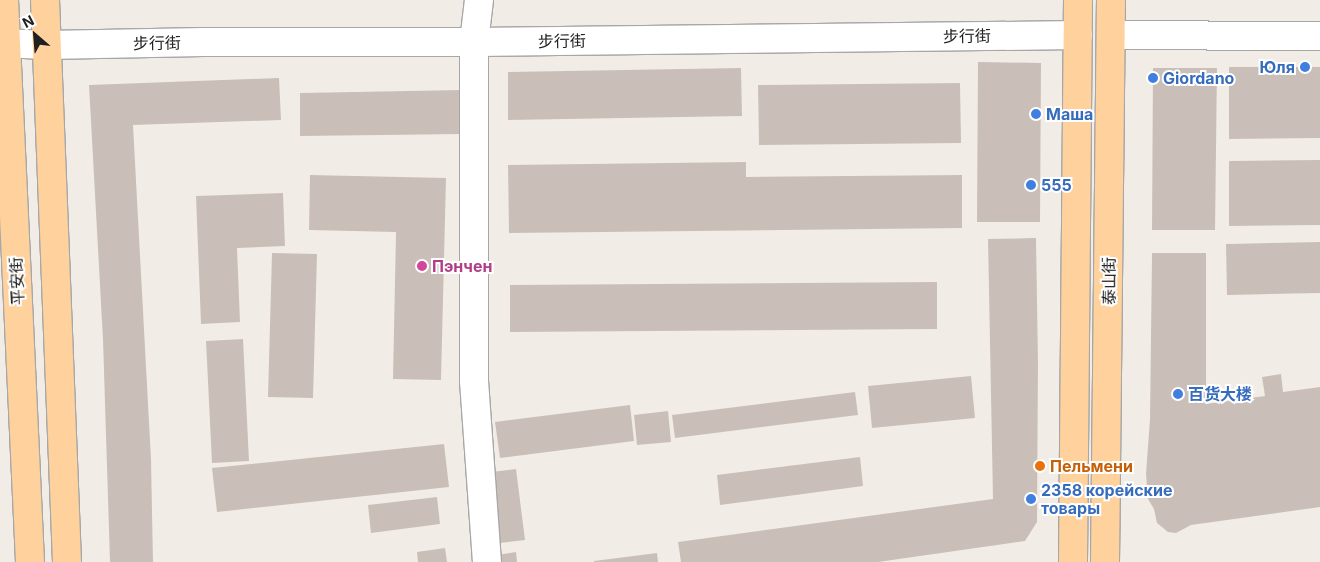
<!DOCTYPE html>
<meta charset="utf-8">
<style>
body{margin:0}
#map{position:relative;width:1320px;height:562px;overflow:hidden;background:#f1ede6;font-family:Inter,"Noto Sans SC",sans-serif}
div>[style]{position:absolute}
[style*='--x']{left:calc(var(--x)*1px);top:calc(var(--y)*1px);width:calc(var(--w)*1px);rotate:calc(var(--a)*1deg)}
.building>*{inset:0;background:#cabfb8}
.roads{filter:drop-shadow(1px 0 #a7a7a7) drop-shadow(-1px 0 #a7a7a7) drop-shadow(0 1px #a7a7a7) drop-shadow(0 -1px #a7a7a7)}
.minor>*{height:28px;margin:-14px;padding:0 14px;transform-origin:14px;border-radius:14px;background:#fff}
.major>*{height:28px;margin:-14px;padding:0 14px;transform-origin:14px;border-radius:14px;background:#ffd29d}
.dots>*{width:14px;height:14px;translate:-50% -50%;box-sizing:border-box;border:2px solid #fff;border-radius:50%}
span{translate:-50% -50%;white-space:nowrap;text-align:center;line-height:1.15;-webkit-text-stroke:4px #fff;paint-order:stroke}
.street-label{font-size:16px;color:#202020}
.shop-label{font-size:16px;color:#366cbe;font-weight:700}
.right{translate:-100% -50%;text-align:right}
.left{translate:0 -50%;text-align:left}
.hotel-label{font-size:16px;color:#b23c85;font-weight:700}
.food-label{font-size:16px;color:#c56008;font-weight:700}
.north{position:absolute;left:10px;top:10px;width:50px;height:50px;-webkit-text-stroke:4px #fff;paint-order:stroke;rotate:333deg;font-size:14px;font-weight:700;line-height:20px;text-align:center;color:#202020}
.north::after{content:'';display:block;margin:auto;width:18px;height:22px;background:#202020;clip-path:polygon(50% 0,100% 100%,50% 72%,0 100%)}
</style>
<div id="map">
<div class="building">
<i style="clip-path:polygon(978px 62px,1041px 63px,1040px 222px,977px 222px)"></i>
<i style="clip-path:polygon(1229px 67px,1320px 67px,1320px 138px,1229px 139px)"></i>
<i style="clip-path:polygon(741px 68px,742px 116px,508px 120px,508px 72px)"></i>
<i style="clip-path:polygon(1153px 68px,1217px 68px,1215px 230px,1152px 230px)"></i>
<i style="clip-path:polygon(279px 78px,281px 120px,133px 125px,151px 459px,153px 562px,110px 562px,103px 340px,89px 85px)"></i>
<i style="clip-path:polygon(960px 83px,961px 143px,759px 145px,758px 85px)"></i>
<i style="clip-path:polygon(461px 90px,461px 134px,300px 136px,300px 93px)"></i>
<i style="clip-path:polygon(1320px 160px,1320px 225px,1229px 226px,1229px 161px)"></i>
<i style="clip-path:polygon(746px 162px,746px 177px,962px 175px,962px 228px,509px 233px,508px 165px)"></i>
<i style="clip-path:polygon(310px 175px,446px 178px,441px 380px,393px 379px,396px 232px,309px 230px)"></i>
<i style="clip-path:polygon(283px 193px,285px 246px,237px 248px,240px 322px,201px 324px,196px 196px)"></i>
<i style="clip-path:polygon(1036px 238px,1038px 362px,1037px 522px,1025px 541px,878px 562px,681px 562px,678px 542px,993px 499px,988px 239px)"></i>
<i style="clip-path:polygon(1320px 242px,1320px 293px,1227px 295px,1226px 244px)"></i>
<i style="clip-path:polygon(272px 253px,317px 254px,313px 398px,268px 397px)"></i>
<i style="clip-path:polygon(1152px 253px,1206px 253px,1206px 404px,1265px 396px,1262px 377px,1281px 374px,1283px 392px,1320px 387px,1320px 507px,1191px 525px,1176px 533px,1168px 532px,1157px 523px,1154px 509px,1148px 499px,1146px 474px,1150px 419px)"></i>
<i style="clip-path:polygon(937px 282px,937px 329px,510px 332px,510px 285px)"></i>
<i style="clip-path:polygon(243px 339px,249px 461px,212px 463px,206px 341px)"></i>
<i style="clip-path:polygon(971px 376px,975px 418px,872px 428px,868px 386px)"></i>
<i style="clip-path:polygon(855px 392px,858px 415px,675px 438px,672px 415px)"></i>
<i style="clip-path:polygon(630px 405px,634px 441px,500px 458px,495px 422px)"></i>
<i style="clip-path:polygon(668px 411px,671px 442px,637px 445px,634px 415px)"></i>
<i style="clip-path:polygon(444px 444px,449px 487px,217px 512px,212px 468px)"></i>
<i style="clip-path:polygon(860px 457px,863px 486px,720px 505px,717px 475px)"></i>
<i style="clip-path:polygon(516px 469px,525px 540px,500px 543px,491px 472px)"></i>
<i style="clip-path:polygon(437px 497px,440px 524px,371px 533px,368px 505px)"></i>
<i style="clip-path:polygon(445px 548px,447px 562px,418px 562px,417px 552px)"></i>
<i style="clip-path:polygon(516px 552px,517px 562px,492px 562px,491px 556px)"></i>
<i style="clip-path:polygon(657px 553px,658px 562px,594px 562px,594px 561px)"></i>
</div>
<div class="roads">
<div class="minor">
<i style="--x:479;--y:0;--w:42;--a:96.8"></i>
<i style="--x:474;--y:42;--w:339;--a:90"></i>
<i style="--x:474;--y:381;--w:181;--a:85.9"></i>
<i style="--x:1111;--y:35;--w:209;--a:0.3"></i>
<i style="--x:0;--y:43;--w:47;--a:2.4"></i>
<i style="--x:47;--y:45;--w:156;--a:-1.1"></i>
<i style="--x:203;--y:42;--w:271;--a:0"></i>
<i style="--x:474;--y:42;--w:604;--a:-0.66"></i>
</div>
<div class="major">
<i style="--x:4;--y:0;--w:563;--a:87.35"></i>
<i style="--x:45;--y:0;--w:562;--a:87.76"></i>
<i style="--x:1073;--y:562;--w:562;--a:-89.49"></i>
<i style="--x:1105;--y:562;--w:562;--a:-89.39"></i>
</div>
</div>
<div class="dots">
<i style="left:1305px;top:67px;background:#3f7fe0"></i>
<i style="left:1153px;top:78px;background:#3f7fe0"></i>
<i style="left:1036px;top:114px;background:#3f7fe0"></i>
<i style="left:1031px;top:185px;background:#3f7fe0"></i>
<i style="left:422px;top:266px;background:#d1479c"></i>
<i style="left:1178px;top:394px;background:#3f7fe0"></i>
<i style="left:1040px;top:466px;background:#e8710a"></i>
<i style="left:1031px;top:499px;background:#3f7fe0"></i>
</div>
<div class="street-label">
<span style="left:967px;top:36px;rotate:-1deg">步行街</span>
<span style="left:562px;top:41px;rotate:-1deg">步行街</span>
<span style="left:157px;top:43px;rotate:-1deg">步行街</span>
<span style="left:17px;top:281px;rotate:-93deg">平安街</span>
<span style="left:1109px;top:281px;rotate:-90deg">泰山街</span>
</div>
<div class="shop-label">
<span class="right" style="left:1295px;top:67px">Юля</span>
<span class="left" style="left:1163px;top:78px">Giordano</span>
<span class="left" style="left:1046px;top:114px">Маша</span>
<span class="left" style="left:1041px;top:185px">555</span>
<span class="left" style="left:1188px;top:394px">百货大楼</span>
<span class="left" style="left:1041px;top:499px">2358 корейские<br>товары</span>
</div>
<div class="hotel-label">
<span class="left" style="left:432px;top:266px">Пэнчен</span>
</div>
<div class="food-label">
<span class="left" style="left:1050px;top:466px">Пельмени</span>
</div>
<div class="north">N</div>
</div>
